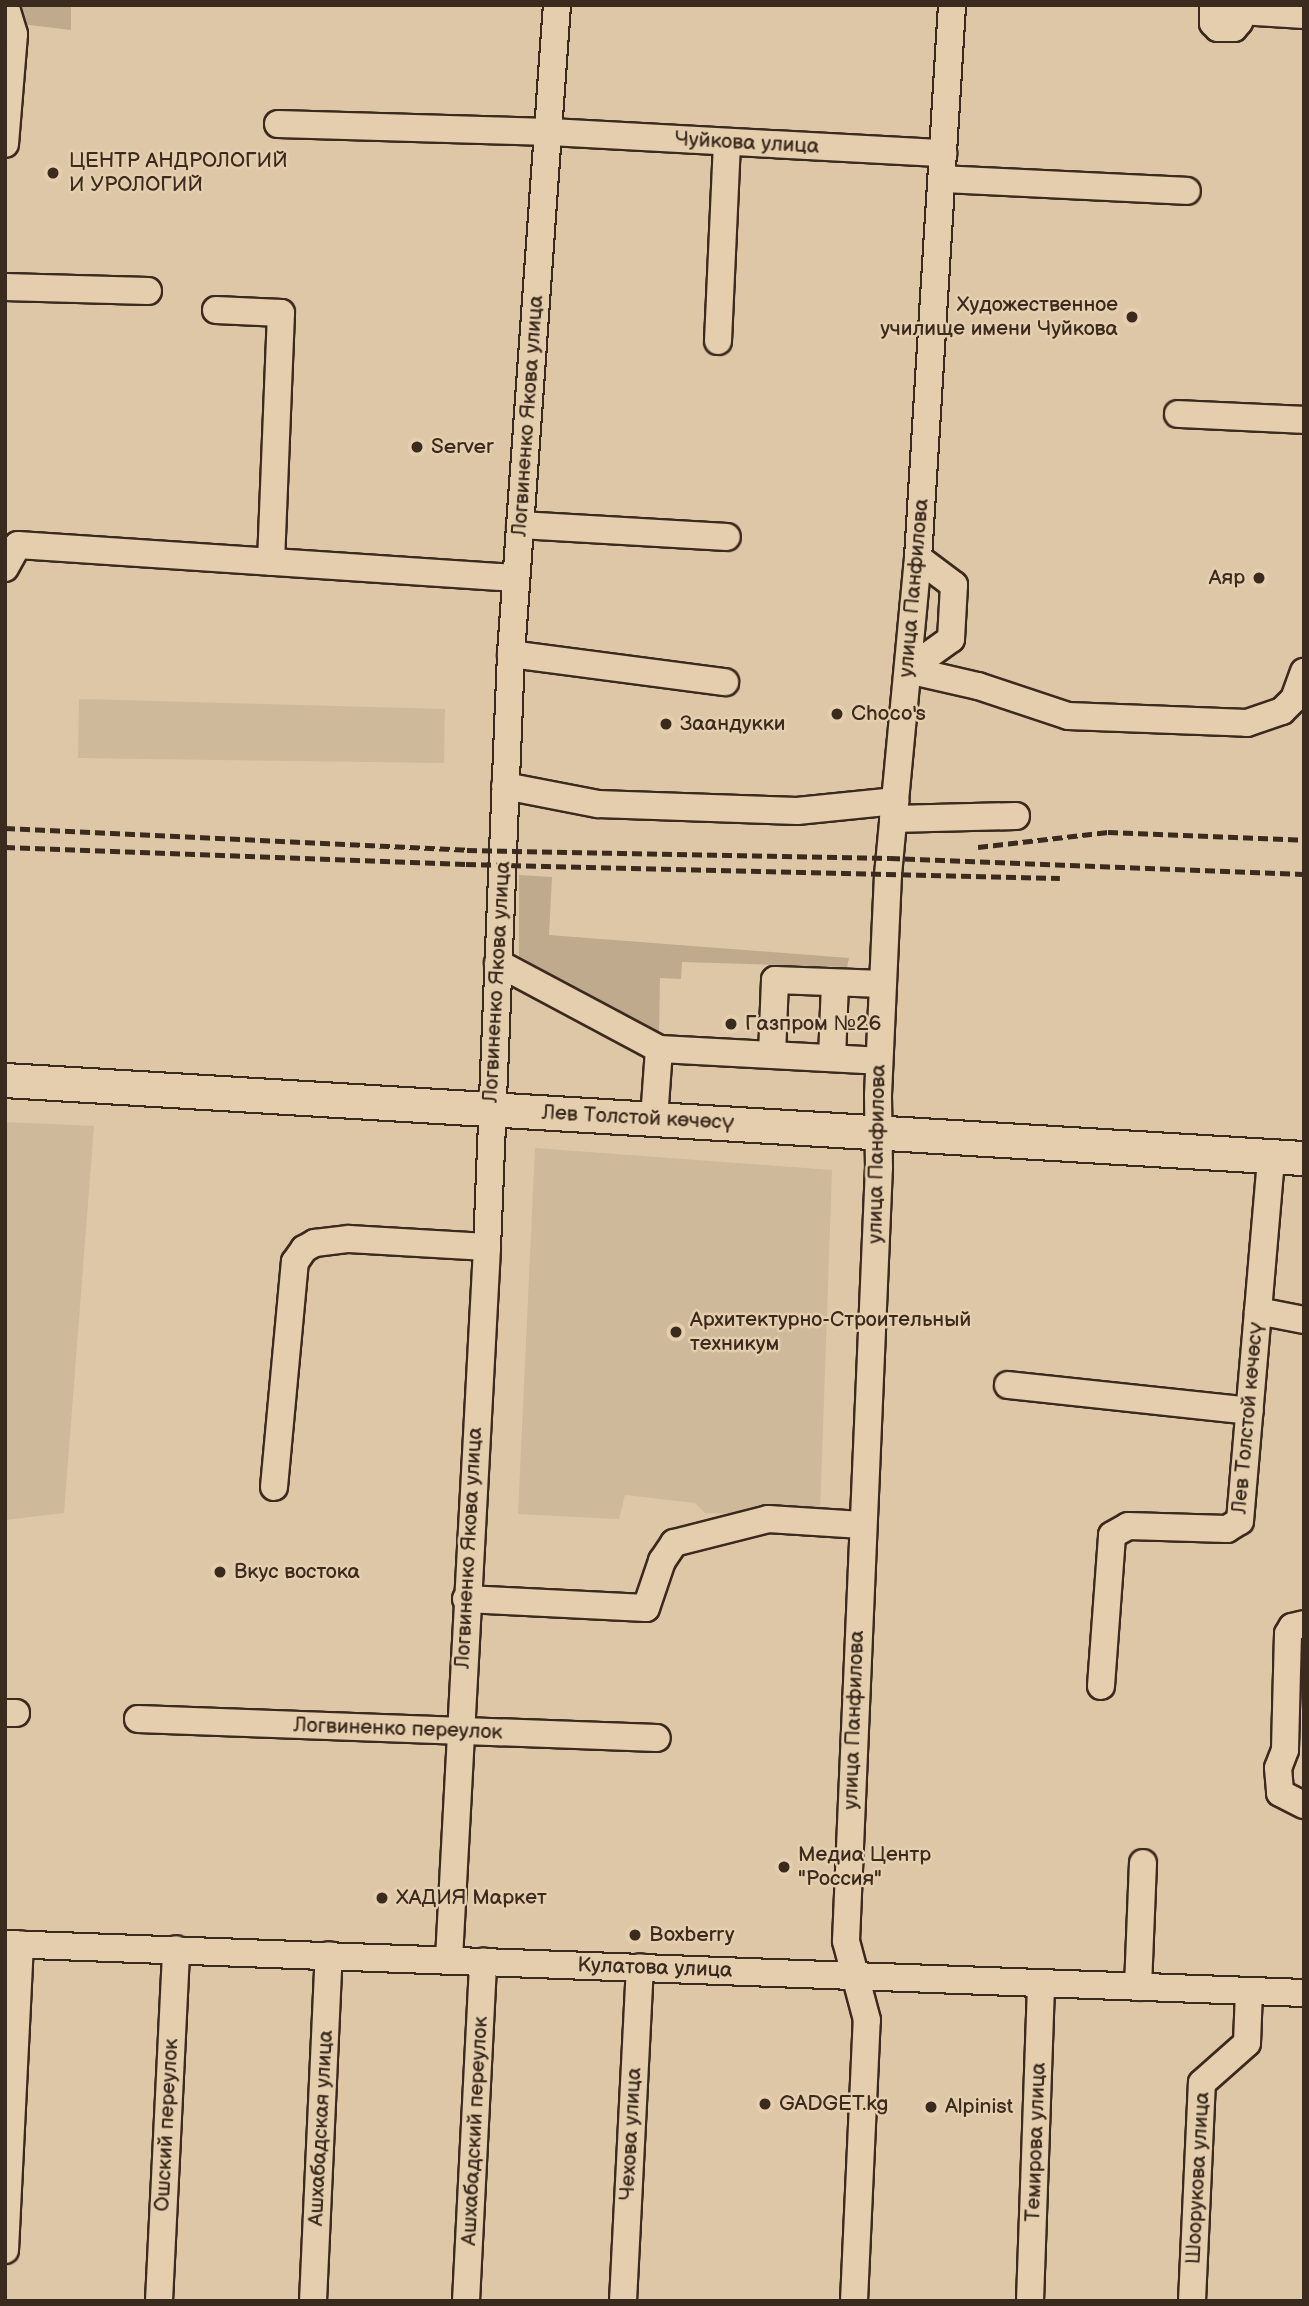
<!DOCTYPE html>
<meta charset="utf-8">
<style>
body{margin:0}
#map{position:relative;width:1309px;height:2306px;overflow:hidden;background:#ddc7a7;font-family:"Balsamiq Sans",sans-serif}
div>[style]{position:absolute}
[style*='--x']{left:calc(var(--x)*1px);top:calc(var(--y)*1px);width:calc(var(--w)*1px);rotate:calc(var(--a)*1deg)}
.built>*{inset:0;background:#ceb99a}
.green>*{inset:0;background:#bfaa8e}
.roads{filter:drop-shadow(2px 0 #3b2a1e) drop-shadow(-2px 0 #3b2a1e) drop-shadow(0 2px #3b2a1e) drop-shadow(0 -2px #3b2a1e)}
.minor>*{height:26px;margin:-13px;padding:0 13px;transform-origin:13px;border-radius:13px;background:#e4cead}
.major>*{height:33px;margin:-16.5px;padding:0 16.5px;transform-origin:16.5px;border-radius:16.5px;background:#e4cead}
.rail>*{height:5px;margin-top:-2.5px;transform-origin:0;background:repeating-linear-gradient(90deg,#3b2a1e 0 10px,transparent 0 15px)}
.dots>*{width:19px;height:19px;translate:-50% -50%;box-sizing:border-box;border:4px solid #e4cead;border-radius:50%}
span{translate:-50% -50%;white-space:nowrap;text-align:center;line-height:1.15;-webkit-text-stroke:5px #e4cead;paint-order:stroke}
.street-label{font-size:21px;color:#3b2a1e}
.poi-label{font-size:21px;color:#3b2a1e}
.left{translate:0 -50%;text-align:left}
.right{translate:-100% -50%;text-align:right}
.frame{position:absolute;inset:0;border:7px solid #3b2a1e;pointer-events:none}
</style>
<div id="map">
<div class="built">
<i style="clip-path:polygon(79px 699px,445px 709px,444px 763px,78px 758px)"></i>
<i style="clip-path:polygon(5px 1122px,94px 1126px,64px 1513px,5px 1520px)"></i>
<i style="clip-path:polygon(535px 1148px,832px 1170px,820px 1515px,705px 1513px,695px 1503px,625px 1495px,619px 1519px,518px 1514px)"></i>
</div>
<div class="green">
<i style="clip-path:polygon(5px 5px,71px 5px,71px 30px,5px 22px)"></i>
<i style="clip-path:polygon(519px 875px,552px 877px,549px 935px,849px 958px,847px 967px,682px 962px,681px 979px,660px 978px,659px 1032px,646px 1029px,519px 956px)"></i>
</div>
<div class="roads">
<div class="minor">
<i style="--x:1213;--y:5;--w:18;--a:90"></i>
<i style="--x:1213;--y:23;--w:7;--a:45"></i>
<i style="--x:1218;--y:28;--w:16;--a:0"></i>
<i style="--x:1234;--y:28;--w:8;--a:-50"></i>
<i style="--x:1239;--y:22;--w:17;--a:-90"></i>
<i style="--x:1240;--y:11;--w:64;--a:3.6"></i>
<i style="--x:278;--y:124;--w:272;--a:1.7"></i>
<i style="--x:550;--y:132;--w:394;--a:3.1"></i>
<i style="--x:5;--y:144;--w:110;--a:-85.3"></i>
<i style="--x:14;--y:34;--w:30;--a:-107"></i>
<i style="--x:942;--y:179;--w:245;--a:2.8"></i>
<i style="--x:5;--y:287;--w:143;--a:1.6"></i>
<i style="--x:216;--y:310;--w:65;--a:2.6"></i>
<i style="--x:281;--y:313;--w:249;--a:92.3"></i>
<i style="--x:718;--y:341;--w:199;--a:-87.4"></i>
<i style="--x:1178;--y:414;--w:126;--a:2.7"></i>
<i style="--x:520;--y:525;--w:207;--a:3.3"></i>
<i style="--x:5;--y:568;--w:26;--a:-61"></i>
<i style="--x:18;--y:545;--w:499;--a:3.8"></i>
<i style="--x:511;--y:654;--w:216;--a:7.5"></i>
<i style="--x:908;--y:670;--w:72;--a:12.9"></i>
<i style="--x:978;--y:686;--w:95;--a:18.4"></i>
<i style="--x:1068;--y:716;--w:179;--a:2.2"></i>
<i style="--x:1247;--y:723;--w:37;--a:-19"></i>
<i style="--x:1282;--y:711;--w:17;--a:-45"></i>
<i style="--x:1294;--y:699;--w:29;--a:-70"></i>
<i style="--x:908;--y:670;--w:53;--a:-35.8"></i>
<i style="--x:951;--y:639;--w:54;--a:-86.8"></i>
<i style="--x:954;--y:585;--w:45;--a:-143.1"></i>
<i style="--x:505;--y:786;--w:95;--a:11"></i>
<i style="--x:598;--y:804;--w:199;--a:2"></i>
<i style="--x:797;--y:811;--w:99;--a:-5.8"></i>
<i style="--x:893;--y:819;--w:123;--a:-1.4"></i>
<i style="--x:498;--y:963;--w:183;--a:28.1"></i>
<i style="--x:659;--y:1049;--w:220;--a:3.1"></i>
<i style="--x:772;--y:1055;--w:75;--a:-87.7"></i>
<i style="--x:775;--y:980;--w:108;--a:2.1"></i>
<i style="--x:832;--y:1058;--w:75;--a:-87.7"></i>
<i style="--x:654;--y:1119;--w:70;--a:-85.9"></i>
<i style="--x:1258;--y:1311;--w:47;--a:11.1"></i>
<i style="--x:1008;--y:1385;--w:243;--a:6.1"></i>
<i style="--x:274;--y:1487;--w:226;--a:-84.7"></i>
<i style="--x:295;--y:1262;--w:16;--a:-55"></i>
<i style="--x:304;--y:1249;--w:13;--a:-29"></i>
<i style="--x:315;--y:1243;--w:34;--a:-7"></i>
<i style="--x:349;--y:1239;--w:138;--a:3.3"></i>
<i style="--x:466;--y:1599;--w:180;--a:2.9"></i>
<i style="--x:646;--y:1608;--w:50;--a:-71.2"></i>
<i style="--x:662;--y:1561;--w:22;--a:-56"></i>
<i style="--x:674;--y:1543;--w:97;--a:-14.3"></i>
<i style="--x:768;--y:1519;--w:94;--a:3.7"></i>
<i style="--x:1304;--y:1624;--w:12;--a:166"></i>
<i style="--x:1292;--y:1627;--w:8;--a:120"></i>
<i style="--x:1288;--y:1634;--w:116;--a:91.5"></i>
<i style="--x:1285;--y:1750;--w:19;--a:111"></i>
<i style="--x:1278;--y:1768;--w:25;--a:85"></i>
<i style="--x:1280;--y:1793;--w:27;--a:27"></i>
<i style="--x:1101;--y:1686;--w:151;--a:-85.8"></i>
<i style="--x:1112;--y:1535;--w:18;--a:-29"></i>
<i style="--x:1128;--y:1526;--w:99;--a:1.7"></i>
<i style="--x:1227;--y:1529;--w:15;--a:-32"></i>
<i style="--x:1240;--y:1521;--w:366;--a:-85.1"></i>
<i style="--x:5;--y:1713;--w:11;--a:0"></i>
<i style="--x:138;--y:1719;--w:519;--a:2.1"></i>
<i style="--x:5;--y:1944;--w:1300;--a:2.16"></i>
<i style="--x:449;--y:1959;--w:713;--a:-86.94"></i>
<i style="--x:487;--y:1247;--w:593;--a:-87.68"></i>
<i style="--x:511;--y:654;--w:651;--a:-85.95"></i>
<i style="--x:1138;--y:1987;--w:124;--a:-87.7"></i>
<i style="--x:5;--y:2250;--w:306;--a:-87.2"></i>
<i style="--x:159;--y:2301;--w:352;--a:-87.2"></i>
<i style="--x:313;--y:2301;--w:346;--a:-87.4"></i>
<i style="--x:466;--y:2301;--w:340;--a:-87.1"></i>
<i style="--x:623;--y:2301;--w:334;--a:-87.1"></i>
<i style="--x:854;--y:2301;--w:281;--a:-87.4"></i>
<i style="--x:867;--y:2020;--w:82;--a:-104.9"></i>
<i style="--x:846;--y:1941;--w:774;--a:-87.56"></i>
<i style="--x:879;--y:1168;--w:73;--a:-90.8"></i>
<i style="--x:878;--y:1095;--w:220;--a:-87.4"></i>
<i style="--x:888;--y:875;--w:318;--a:-84.6"></i>
<i style="--x:918;--y:558;--w:554;--a:-86.48"></i>
<i style="--x:1030;--y:2301;--w:318;--a:-88"></i>
<i style="--x:1192;--y:2301;--w:218;--a:-87.4"></i>
<i style="--x:1202;--y:2083;--w:60;--a:-41.6"></i>
<i style="--x:1247;--y:2043;--w:52;--a:-87.8"></i>
</div>
<div class="major">
<i style="--x:5;--y:1080;--w:1301;--a:3.44"></i>
</div>
</div>
<div class="rail">
<i style="--x:5;--y:828;--w:463;--a:2.7"></i>
<i style="--x:467;--y:850;--w:423;--a:1.1"></i>
<i style="--x:890;--y:858;--w:414;--a:2.2"></i>
<i style="--x:5;--y:847;--w:461;--a:2.1"></i>
<i style="--x:466;--y:864;--w:594;--a:1.35"></i>
<i style="--x:978;--y:847;--w:131;--a:-6.6"></i>
<i style="--x:1108;--y:832;--w:196;--a:2.3"></i>
</div>
<div class="dots">
<i style="left:53px;top:173px;background:#3b2a1e"></i>
<i style="left:1132px;top:317px;background:#3b2a1e"></i>
<i style="left:417px;top:447px;background:#3b2a1e"></i>
<i style="left:1259px;top:578px;background:#3b2a1e"></i>
<i style="left:837px;top:714px;background:#3b2a1e"></i>
<i style="left:666px;top:724px;background:#3b2a1e"></i>
<i style="left:731px;top:1024px;background:#3b2a1e"></i>
<i style="left:676px;top:1332px;background:#3b2a1e"></i>
<i style="left:220px;top:1572px;background:#3b2a1e"></i>
<i style="left:784px;top:1867px;background:#3b2a1e"></i>
<i style="left:382px;top:1898px;background:#3b2a1e"></i>
<i style="left:635px;top:1935px;background:#3b2a1e"></i>
<i style="left:765px;top:2104px;background:#3b2a1e"></i>
<i style="left:931px;top:2107px;background:#3b2a1e"></i>
</div>
<div class="street-label">
<span style="left:747px;top:143px;rotate:3deg">Чуйкова улица</span>
<span style="left:528px;top:416px;rotate:-86deg">Логвиненко Якова улица</span>
<span style="left:914px;top:588px;rotate:-85deg">улица Панфилова</span>
<span style="left:497px;top:982px;rotate:-87deg">Логвиненко Якова улица</span>
<span style="left:638px;top:1118px;rotate:3deg">Лев Толстой көчөсү</span>
<span style="left:877px;top:1154px;rotate:-89deg">улица Панфилова</span>
<span style="left:1248px;top:1418px;rotate:-85deg">Лев Толстой көчөсү</span>
<span style="left:469px;top:1548px;rotate:-87deg">Логвиненко Якова улица</span>
<span style="left:854px;top:1720px;rotate:-88deg">улица Панфилова</span>
<span style="left:398px;top:1729px;rotate:2deg">Логвиненко переулок</span>
<span style="left:655px;top:1968px;rotate:2deg">Кулатова улица</span>
<span style="left:167px;top:2125px;rotate:-87deg">Ошский переулок</span>
<span style="left:321px;top:2128px;rotate:-87deg">Ашхабадская улица</span>
<span style="left:475px;top:2131px;rotate:-87deg">Ашхабадский переулок</span>
<span style="left:631px;top:2134px;rotate:-87deg">Чехова улица</span>
<span style="left:1036px;top:2142px;rotate:-88deg">Темирова улица</span>
<span style="left:1198px;top:2178px;rotate:-87deg">Шоорукова улица</span>
</div>
<div class="poi-label">
<span class="left" style="left:69px;top:173px">ЦЕНТР АНДРОЛОГИЙ<br>И УРОЛОГИЙ</span>
<span class="right" style="left:1118px;top:317px">Художественное<br>училище имени Чуйкова</span>
<span class="left" style="left:431px;top:447px">Server</span>
<span class="right" style="left:1245px;top:578px">Аяр</span>
<span class="left" style="left:851px;top:714px">Choco's</span>
<span class="left" style="left:680px;top:724px">Заандукки</span>
<span class="left" style="left:745px;top:1024px">Газпром №26</span>
<span class="left" style="left:690px;top:1332px">Архитектурно-Строительный<br>техникум</span>
<span class="left" style="left:234px;top:1572px">Вкус востока</span>
<span class="left" style="left:798px;top:1867px">Медиа Центр<br>"Россия"</span>
<span class="left" style="left:396px;top:1898px">ХАДИЯ Маркет</span>
<span class="left" style="left:649px;top:1935px">Boxberry</span>
<span class="left" style="left:779px;top:2104px">GADGET.kg</span>
<span class="left" style="left:945px;top:2107px">Alpinist</span>
</div>
<div class="frame"></div>
</div>
